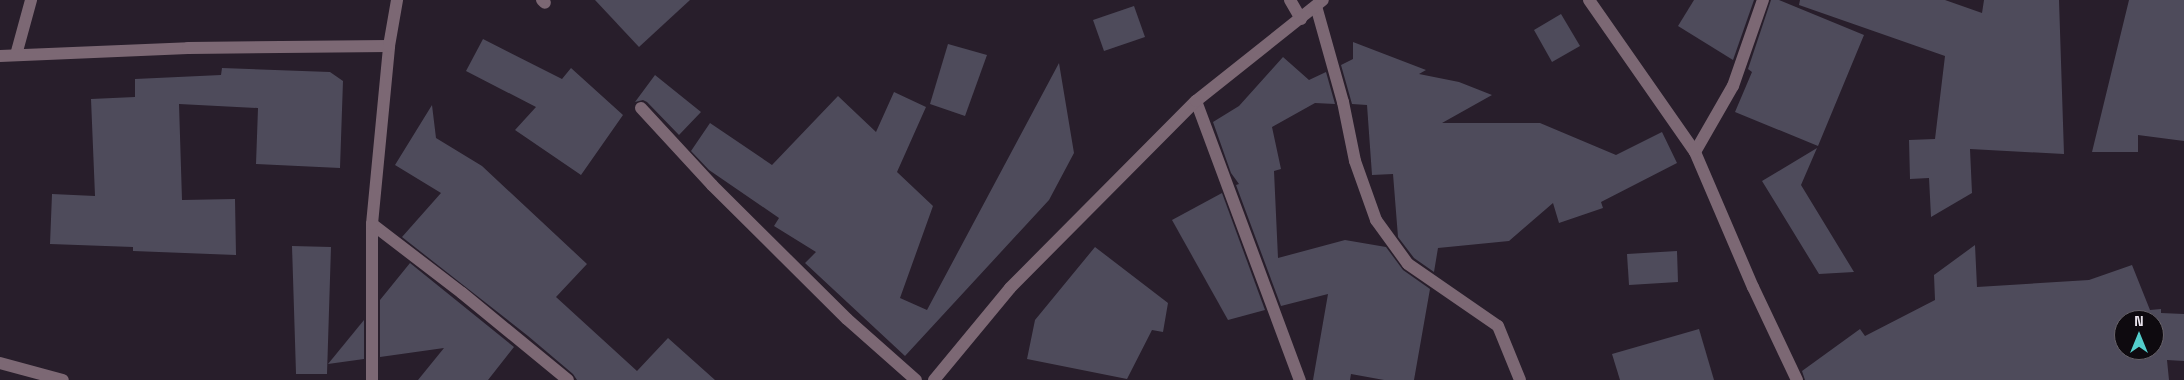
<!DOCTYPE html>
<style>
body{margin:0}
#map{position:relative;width:2184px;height:380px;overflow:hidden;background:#281e2b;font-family:"Space Grotesk",sans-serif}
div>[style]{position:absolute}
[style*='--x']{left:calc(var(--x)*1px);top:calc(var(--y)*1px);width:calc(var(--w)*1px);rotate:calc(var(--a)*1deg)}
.building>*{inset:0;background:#4e4b5b}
.minor>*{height:12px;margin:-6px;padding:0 6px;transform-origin:6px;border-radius:6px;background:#7c6874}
span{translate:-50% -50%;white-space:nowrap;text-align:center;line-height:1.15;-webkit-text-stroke:4px #0e0a0f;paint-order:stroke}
.north{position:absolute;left:2114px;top:310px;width:50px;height:50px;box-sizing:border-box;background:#0e0a0f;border:1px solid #666168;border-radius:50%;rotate:0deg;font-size:14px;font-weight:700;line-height:20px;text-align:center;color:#eae4ed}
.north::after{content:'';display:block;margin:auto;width:18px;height:22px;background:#53cdcb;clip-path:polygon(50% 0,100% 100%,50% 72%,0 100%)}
</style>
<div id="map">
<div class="building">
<i style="clip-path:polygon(595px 0,690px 0,639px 47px)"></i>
<i style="clip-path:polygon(1694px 0,1754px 0,1733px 60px,1678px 26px)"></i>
<i style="clip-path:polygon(1771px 0,1779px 0,1864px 35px,1818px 146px,1735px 112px,1752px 72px,1748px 69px)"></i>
<i style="clip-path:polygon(1800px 0,1945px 0,1982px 13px,1984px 0,2059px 0,2064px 154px,1970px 149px,1972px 193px,1931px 217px,1929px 178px,1910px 179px,1909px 140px,1935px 139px,1945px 56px,1799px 5px)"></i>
<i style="clip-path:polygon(2129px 0,2184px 0,2184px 141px,2138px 135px,2138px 152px,2092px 152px)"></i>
<i style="clip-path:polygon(1134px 6px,1145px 37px,1104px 51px,1093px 20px)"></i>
<i style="clip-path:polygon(1561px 14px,1580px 46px,1552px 62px,1534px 30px)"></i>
<i style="clip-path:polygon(483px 39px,562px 79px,571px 68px,623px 115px,581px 175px,515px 130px,536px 107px,466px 71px)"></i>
<i style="clip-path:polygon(1353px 42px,1426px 70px,1419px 74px,1459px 82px,1492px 95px,1442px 123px,1540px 123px,1616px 155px,1662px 132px,1677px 163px,1601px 202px,1603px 208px,1559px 223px,1553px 203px,1509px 241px,1438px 248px,1434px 272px,1414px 258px,1398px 237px,1393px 174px,1372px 175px,1367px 105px,1352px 104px,1341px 65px,1353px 59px)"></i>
<i style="clip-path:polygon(948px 44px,987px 55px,965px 116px,930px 104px)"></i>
<i style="clip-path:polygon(1283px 57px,1309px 80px,1326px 72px,1335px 104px,1315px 103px,1272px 127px,1281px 169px,1274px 171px,1278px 258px,1345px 240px,1386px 247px,1403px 270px,1430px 289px,1414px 380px,1384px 380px,1351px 374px,1350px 380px,1313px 380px,1328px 294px,1281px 306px,1236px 185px,1239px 184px,1231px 173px,1213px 122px,1239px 106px)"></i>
<i style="clip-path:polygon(1059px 63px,1074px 153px,1049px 200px,905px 356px,805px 263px,816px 252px,774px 226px,779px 218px,709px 170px,691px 151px,710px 123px,772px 165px,838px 96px,876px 132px,894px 92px,926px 107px,897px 172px,933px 206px,900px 298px,927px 310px)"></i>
<i style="clip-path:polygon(222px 68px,330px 72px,343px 81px,340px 168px,256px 164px,258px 108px,179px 104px,182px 200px,235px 199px,236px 255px,133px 251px,133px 247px,50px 244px,52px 194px,95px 196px,91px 99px,135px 97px,135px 79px,221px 75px)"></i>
<i style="clip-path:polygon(655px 75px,701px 112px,679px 135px,647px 102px,643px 100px,635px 102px)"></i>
<i style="clip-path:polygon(432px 105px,436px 138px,482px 166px,587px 264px,556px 297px,637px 371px,668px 338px,715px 380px,577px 380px,573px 374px,528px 336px,402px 237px,441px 193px,395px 165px)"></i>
<i style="clip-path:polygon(1817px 148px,1801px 185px,1854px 272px,1819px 274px,1762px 181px)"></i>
<i style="clip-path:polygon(1222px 193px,1265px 310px,1228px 320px,1172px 220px)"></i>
<i style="clip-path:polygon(evenodd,1975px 245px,1977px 287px,2089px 280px,2132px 265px,2150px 310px,2161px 309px,2161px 313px,2184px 314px,2184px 361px,2167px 360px,2169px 380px,1805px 380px,1802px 371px,1860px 329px,1865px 336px,1935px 300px,1934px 275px,1975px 245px,2124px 320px,2154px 320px,2154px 350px,2124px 350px,2124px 320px)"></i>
<i style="clip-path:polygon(292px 246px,331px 247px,327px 374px,296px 374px)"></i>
<i style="clip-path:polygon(1095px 247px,1168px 303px,1163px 332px,1152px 330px,1127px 379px,1027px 359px,1035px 320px)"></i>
<i style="clip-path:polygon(1677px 251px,1678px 282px,1629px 285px,1627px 254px)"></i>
<i style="clip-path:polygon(410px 263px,514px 347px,488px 380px,418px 380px,444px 348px,380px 357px,380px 300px)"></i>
<i style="clip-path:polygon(364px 320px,364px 359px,328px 364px)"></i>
<i style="clip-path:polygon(1699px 329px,1714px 380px,1620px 380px,1612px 354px)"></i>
</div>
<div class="minor">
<i style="--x:542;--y:0;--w:4;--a:45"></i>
<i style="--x:1290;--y:0;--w:22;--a:60"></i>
<i style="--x:1589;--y:0;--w:185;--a:55.1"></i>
<i style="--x:1695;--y:152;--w:147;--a:66.8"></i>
<i style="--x:1753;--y:287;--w:103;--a:64.7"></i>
<i style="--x:1316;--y:6;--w:100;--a:74.3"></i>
<i style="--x:1343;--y:102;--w:60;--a:78.5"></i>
<i style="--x:1355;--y:161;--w:63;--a:70.4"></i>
<i style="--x:1376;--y:220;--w:54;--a:54"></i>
<i style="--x:1408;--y:264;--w:109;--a:34.6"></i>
<i style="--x:1498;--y:326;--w:58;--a:67.8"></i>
<i style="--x:16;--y:55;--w:57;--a:-74.7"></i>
<i style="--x:0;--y:56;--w:188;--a:-2.4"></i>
<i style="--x:188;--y:48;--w:201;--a:-0.6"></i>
<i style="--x:1196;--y:101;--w:298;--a:69.6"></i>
<i style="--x:641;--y:108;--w:105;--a:47.3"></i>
<i style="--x:712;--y:185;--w:190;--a:44.8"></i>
<i style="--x:847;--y:319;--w:92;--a:41.5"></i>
<i style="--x:1695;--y:152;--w:76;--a:-60.1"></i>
<i style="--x:1733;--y:86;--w:91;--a:-70.8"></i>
<i style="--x:372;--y:224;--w:113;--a:37.5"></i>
<i style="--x:462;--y:293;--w:137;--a:39.4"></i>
<i style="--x:0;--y:363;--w:65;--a:15.1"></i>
<i style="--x:372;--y:380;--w:156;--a:-90"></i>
<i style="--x:372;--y:224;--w:179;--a:-84.5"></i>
<i style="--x:389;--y:46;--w:47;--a:-80.1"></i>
<i style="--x:934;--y:380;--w:119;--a:-50.4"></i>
<i style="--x:1010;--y:288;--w:264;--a:-45.2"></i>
<i style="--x:1196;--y:101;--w:162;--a:-38.5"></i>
</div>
<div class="north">N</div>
</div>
